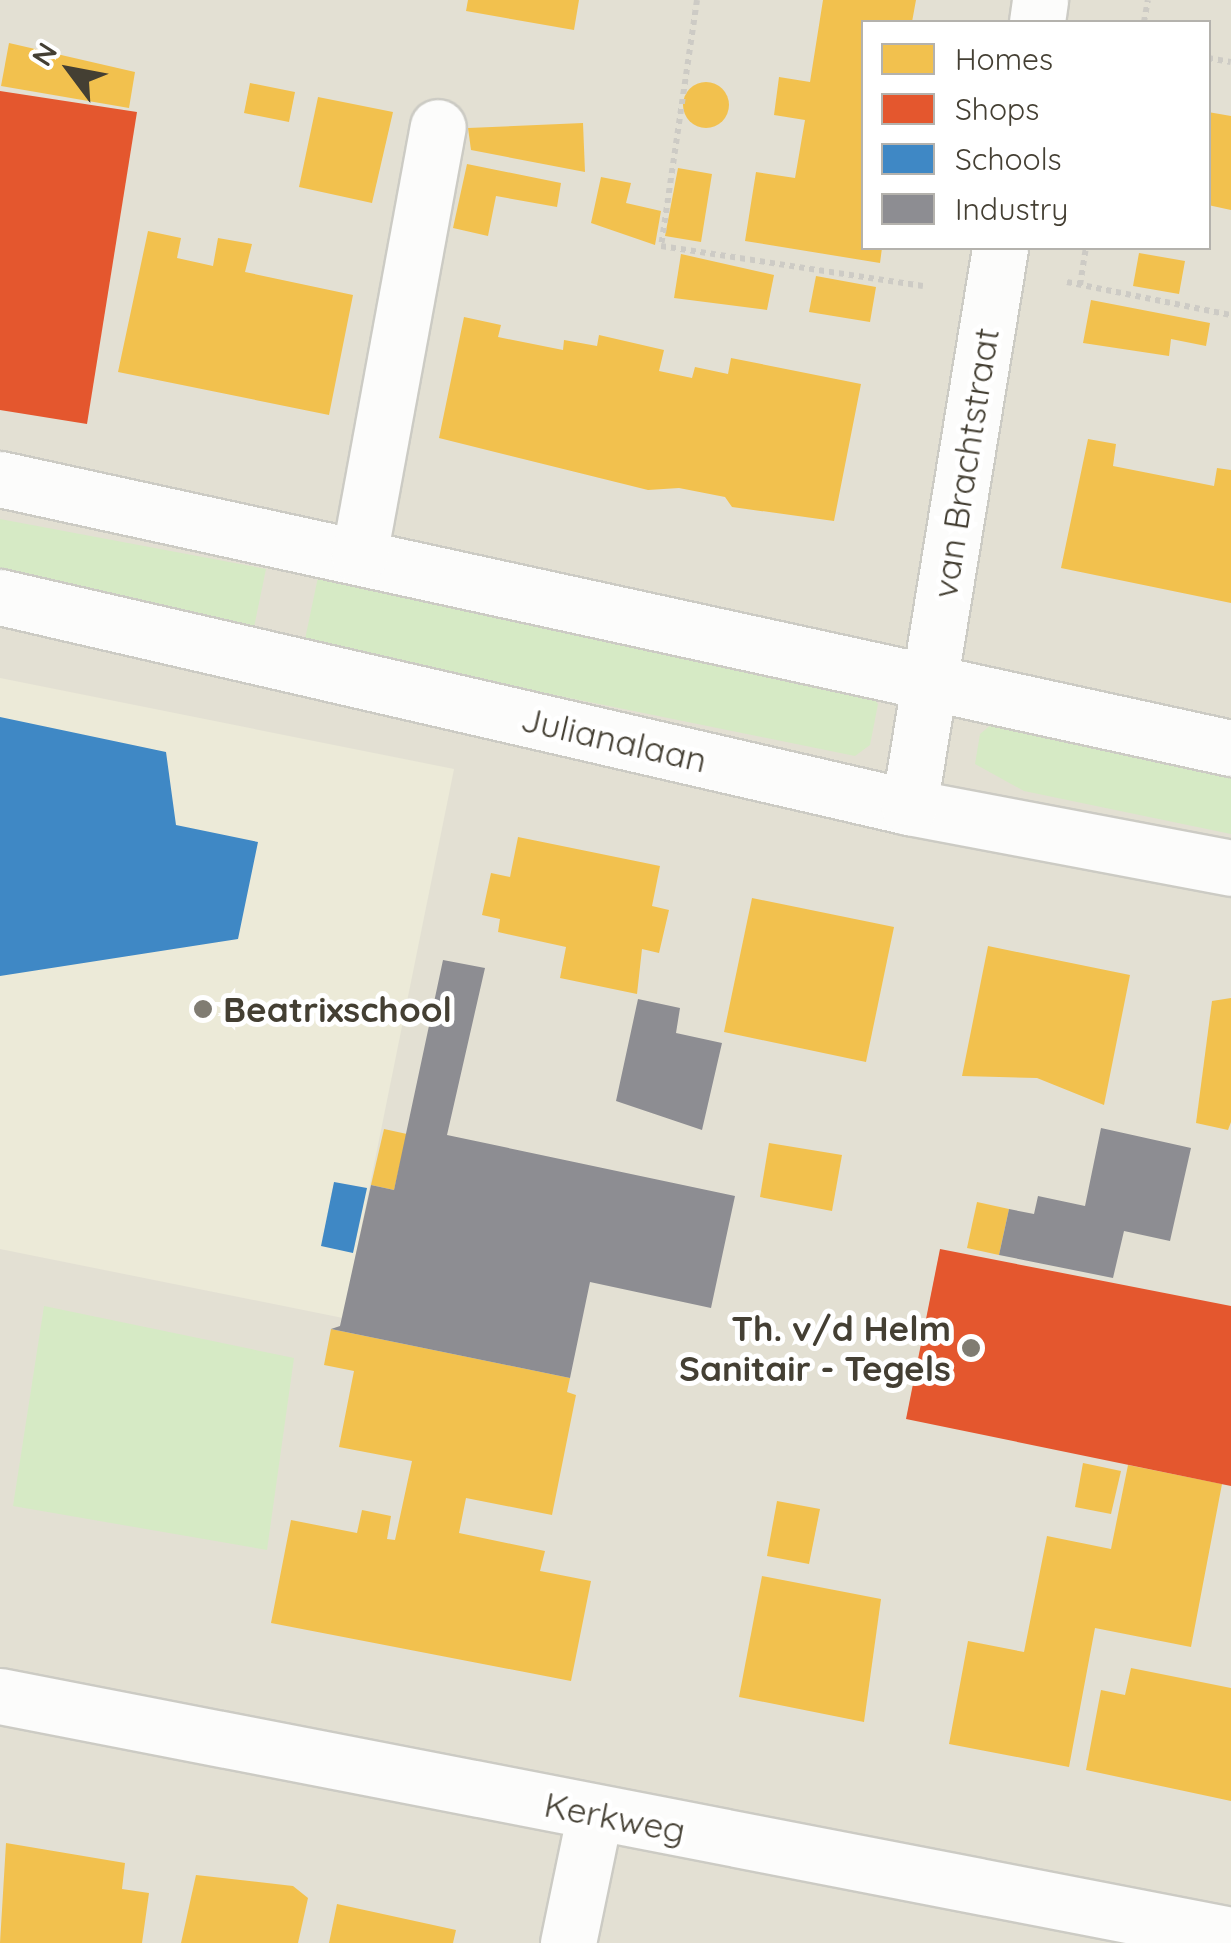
<!DOCTYPE html>
<style>
body{margin:0}
#map{position:relative;width:1231px;height:1943px;overflow:hidden;background:#eeede6;font-family:Quicksand,sans-serif}
div>[style]{position:absolute}
[style*='--x']{left:calc(var(--x)*1px);top:calc(var(--y)*1px);width:calc(var(--w)*1px);rotate:calc(var(--a)*1deg)}
.residential>*{inset:0;background:#e3e0d3}
.education>*{inset:0;background:#ecead8}
.green>*{inset:0;background:#d6eac5}
.homes>*{inset:0;background:#f2c14e}
.round{border-radius:50%}
.shops>*{inset:0;background:#e4572e}
.schools>*{inset:0;background:#3f88c5}
.industry>*{inset:0;background:#8d8d92}
.path>*{height:6px;margin-top:-3px;transform-origin:0;background:repeating-linear-gradient(90deg,#cdcbc5 0 5px,transparent 0 10px)}
.roads{filter:drop-shadow(2px 0 #cccbc4) drop-shadow(-2px 0 #cccbc4) drop-shadow(0 2px #cccbc4) drop-shadow(0 -2px #cccbc4)}
.minor>*{height:55px;margin:-27.5px;padding:0 27.5px;transform-origin:27.5px;border-radius:27.5px;background:#fcfcfb}
.dots>*{width:28px;height:28px;translate:-50% -50%;box-sizing:border-box;border:5px solid #fff;border-radius:50%}
span{translate:-50% -50%;white-space:nowrap;text-align:center;line-height:1.15;-webkit-text-stroke:10px #fff;paint-order:stroke}
.street-label{font-size:35px;color:#443f33}
.poi-label{font-size:35px;color:#443f33;font-weight:700}
.left{translate:0 -50%;text-align:left}
.right{translate:-100% -50%;text-align:right}
.legend{position:absolute;left:861px;top:20px;width:350px;height:230px;box-sizing:border-box;background:#fff;border:2px solid #b4b2ad;margin:0;padding:12px 18px;list-style:none;font-size:30px;color:#443f33}
.legend li{display:flex;align-items:center;gap:20px;height:50px}
.legend b{width:50px;border:2px solid #b4b2ad}
.north{position:absolute;left:20px;top:20px;width:100px;height:100px;-webkit-text-stroke:8px #fff;paint-order:stroke;rotate:302deg;font-size:28px;font-weight:700;line-height:40px;text-align:center;color:#443f33}
.north::after{content:'';display:block;margin:auto;width:35px;height:45px;background:#443f33;clip-path:polygon(50% 0,100% 100%,50% 72%,0 100%)}
</style>
<div id="map">
<div class="residential">
<i style="clip-path:polygon(evenodd,0 0,1231px 0,1231px 1943px,0 1943px,0 0,864px 22px,1208px 22px,1208px 248px,864px 248px,864px 22px)"></i>
</div>
<div class="education">
<i style="clip-path:polygon(0 678px,454px 769px,343px 1318px,0 1249px)"></i>
</div>
<div class="green">
<i style="clip-path:polygon(0 519px,266px 569px,252px 637px,0 580px)"></i>
<i style="clip-path:polygon(318px 577px,868px 692px,878px 704px,870px 745px,855px 756px,304px 644px)"></i>
<i style="clip-path:polygon(998px 719px,1231px 769px,1231px 834px,1024px 791px,975px 764px,980px 734px)"></i>
<i style="clip-path:polygon(44px 1306px,294px 1358px,267px 1550px,13px 1506px)"></i>
</div>
<div class="homes">
<i style="clip-path:polygon(468px 0,579px 0,574px 30px,466px 11px)"></i>
<i style="clip-path:polygon(823px 0,916px 0,912px 22px,864px 22px,864px 248px,882px 248px,880px 263px,745px 241px,756px 172px,795px 178px,805px 120px,774px 115px,779px 77px,810px 82px)"></i>
<i style="clip-path:polygon(9px 43px,135px 72px,129px 108px,1px 86px)"></i>
<i class="round" style="left:683px;top:82px;width:46px;height:46px"></i>
<i style="clip-path:polygon(250px 83px,295px 92px,289px 122px,244px 113px)"></i>
<i style="clip-path:polygon(318px 97px,393px 112px,372px 203px,299px 187px)"></i>
<i style="clip-path:polygon(1208px 112px,1231px 116px,1231px 210px,1208px 205px)"></i>
<i style="clip-path:polygon(583px 123px,585px 172px,471px 150px,468px 128px)"></i>
<i style="clip-path:polygon(467px 164px,561px 183px,557px 207px,496px 196px,488px 236px,453px 228px)"></i>
<i style="clip-path:polygon(678px 168px,712px 174px,701px 242px,665px 236px)"></i>
<i style="clip-path:polygon(601px 177px,631px 183px,626px 203px,661px 211px,655px 245px,591px 223px)"></i>
<i style="clip-path:polygon(148px 231px,181px 238px,177px 258px,213px 266px,218px 238px,252px 244px,245px 272px,353px 295px,329px 415px,118px 372px)"></i>
<i style="clip-path:polygon(1139px 253px,1185px 261px,1179px 294px,1133px 286px)"></i>
<i style="clip-path:polygon(681px 254px,774px 275px,767px 310px,674px 298px)"></i>
<i style="clip-path:polygon(816px 276px,876px 287px,870px 322px,809px 312px)"></i>
<i style="clip-path:polygon(1091px 300px,1210px 323px,1206px 346px,1171px 339px,1169px 356px,1083px 343px)"></i>
<i style="clip-path:polygon(464px 317px,501px 325px,498px 337px,563px 350px,564px 340px,597px 346px,599px 335px,664px 350px,659px 371px,692px 378px,695px 367px,728px 374px,731px 358px,861px 384px,834px 521px,732px 507px,725px 497px,679px 488px,648px 490px,439px 438px)"></i>
<i style="clip-path:polygon(1088px 439px,1116px 444px,1113px 466px,1214px 486px,1217px 468px,1231px 470px,1231px 603px,1061px 568px)"></i>
<i style="clip-path:polygon(518px 837px,660px 866px,652px 906px,669px 910px,659px 953px,642px 949px,637px 994px,560px 978px,566px 947px,498px 932px,500px 919px,482px 915px,491px 873px,510px 877px)"></i>
<i style="clip-path:polygon(752px 898px,894px 927px,866px 1062px,724px 1032px)"></i>
<i style="clip-path:polygon(988px 946px,1130px 975px,1104px 1105px,1037px 1078px,962px 1076px)"></i>
<i style="clip-path:polygon(1231px 998px,1231px 1122px,1228px 1130px,1196px 1123px,1212px 1001px)"></i>
<i style="clip-path:polygon(384px 1129px,407px 1134px,394px 1190px,371px 1185px)"></i>
<i style="clip-path:polygon(769px 1143px,842px 1155px,832px 1211px,760px 1197px)"></i>
<i style="clip-path:polygon(977px 1202px,1009px 1209px,999px 1255px,967px 1248px)"></i>
<i style="clip-path:polygon(331px 1329px,570px 1378px,567px 1392px,576px 1395px,552px 1515px,466px 1498px,459px 1533px,545px 1551px,540px 1571px,591px 1581px,571px 1681px,271px 1623px,291px 1520px,357px 1533px,362px 1510px,391px 1516px,387px 1539px,395px 1540px,412px 1461px,339px 1447px,354px 1371px,324px 1365px)"></i>
<i style="clip-path:polygon(1083px 1463px,1121px 1471px,1111px 1514px,1075px 1507px)"></i>
<i style="clip-path:polygon(1128px 1465px,1222px 1484px,1191px 1647px,1095px 1628px,1069px 1767px,949px 1744px,968px 1641px,1024px 1652px,1047px 1536px,1111px 1549px)"></i>
<i style="clip-path:polygon(777px 1501px,820px 1509px,809px 1564px,767px 1556px)"></i>
<i style="clip-path:polygon(762px 1576px,881px 1599px,864px 1722px,739px 1697px)"></i>
<i style="clip-path:polygon(1131px 1668px,1231px 1688px,1231px 1801px,1086px 1770px,1101px 1690px,1125px 1695px)"></i>
<i style="clip-path:polygon(6px 1843px,125px 1863px,122px 1889px,149px 1893px,142px 1943px,0 1943px)"></i>
<i style="clip-path:polygon(196px 1875px,293px 1886px,308px 1898px,298px 1943px,181px 1943px)"></i>
<i style="clip-path:polygon(337px 1904px,456px 1930px,453px 1943px,329px 1943px)"></i>
</div>
<div class="shops">
<i style="clip-path:polygon(0 91px,137px 112px,87px 424px,0 410px)"></i>
<i style="clip-path:polygon(940px 1249px,1231px 1306px,1231px 1486px,906px 1419px)"></i>
</div>
<div class="schools">
<i style="clip-path:polygon(0 717px,166px 752px,176px 825px,258px 842px,238px 939px,0 976px)"></i>
<i style="clip-path:polygon(334px 1182px,367px 1188px,353px 1253px,321px 1246px)"></i>
</div>
<div class="industry">
<i style="clip-path:polygon(443px 960px,485px 968px,447px 1135px,735px 1196px,711px 1308px,590px 1282px,570px 1378px,331px 1329px,340px 1326px,371px 1185px,394px 1190px)"></i>
<i style="clip-path:polygon(638px 999px,680px 1008px,676px 1033px,722px 1043px,702px 1130px,616px 1101px)"></i>
<i style="clip-path:polygon(1101px 1128px,1191px 1148px,1170px 1241px,1124px 1231px,1113px 1278px,999px 1255px,1009px 1209px,1034px 1214px,1038px 1196px,1085px 1206px)"></i>
</div>
<div class="path">
<i style="--x:697;--y:0;--w:249;--a:98.3"></i>
<i style="--x:661;--y:246;--w:265;--a:8.7"></i>
<i style="--x:1144;--y:22;--w:22;--a:-80"></i>
<i style="--x:1208;--y:58;--w:23;--a:10"></i>
<i style="--x:1067;--y:282;--w:167;--a:11.4"></i>
<i style="--x:1080;--y:285;--w:37;--a:-81"></i>
</div>
<div class="roads">
<div class="minor">
<i style="--x:1037;--y:22;--w:22;--a:-82"></i>
<i style="--x:0;--y:479;--w:1260;--a:12.33"></i>
<i style="--x:359;--y:556;--w:436;--a:-79.6"></i>
<i style="--x:0;--y:597;--w:933;--a:13.01"></i>
<i style="--x:909;--y:807;--w:328;--a:10.7"></i>
<i style="--x:909;--y:807;--w:566;--a:-80.75"></i>
<i style="--x:0;--y:1696;--w:1254;--a:10.99"></i>
<i style="--x:568;--y:1943;--w:133;--a:-78.3"></i>
</div>
</div>
<div class="dots">
<i style="left:203px;top:1009px;background:#807c72"></i>
<i style="left:971px;top:1348px;background:#807c72"></i>
</div>
<div class="street-label">
<span style="left:965px;top:463px;rotate:-81deg">van Brachtstraat</span>
<span style="left:614px;top:739px;rotate:13deg">Julianalaan</span>
<span style="left:615px;top:1817px;rotate:11deg">Kerkweg</span>
</div>
<div class="poi-label">
<span class="left" style="left:223px;top:1009px">Beatrixschool</span>
<span class="right" style="left:951px;top:1348px">Th. v/d Helm<br>Sanitair - Tegels</span>
</div>
<ul class="legend">
<li><b style="height:28px;background:#f2c14e"></b>Homes</li>
<li><b style="height:28px;background:#e4572e"></b>Shops</li>
<li><b style="height:28px;background:#3f88c5"></b>Schools</li>
<li><b style="height:28px;background:#8d8d92"></b>Industry</li>
</ul>
<div class="north">N</div>
</div>
